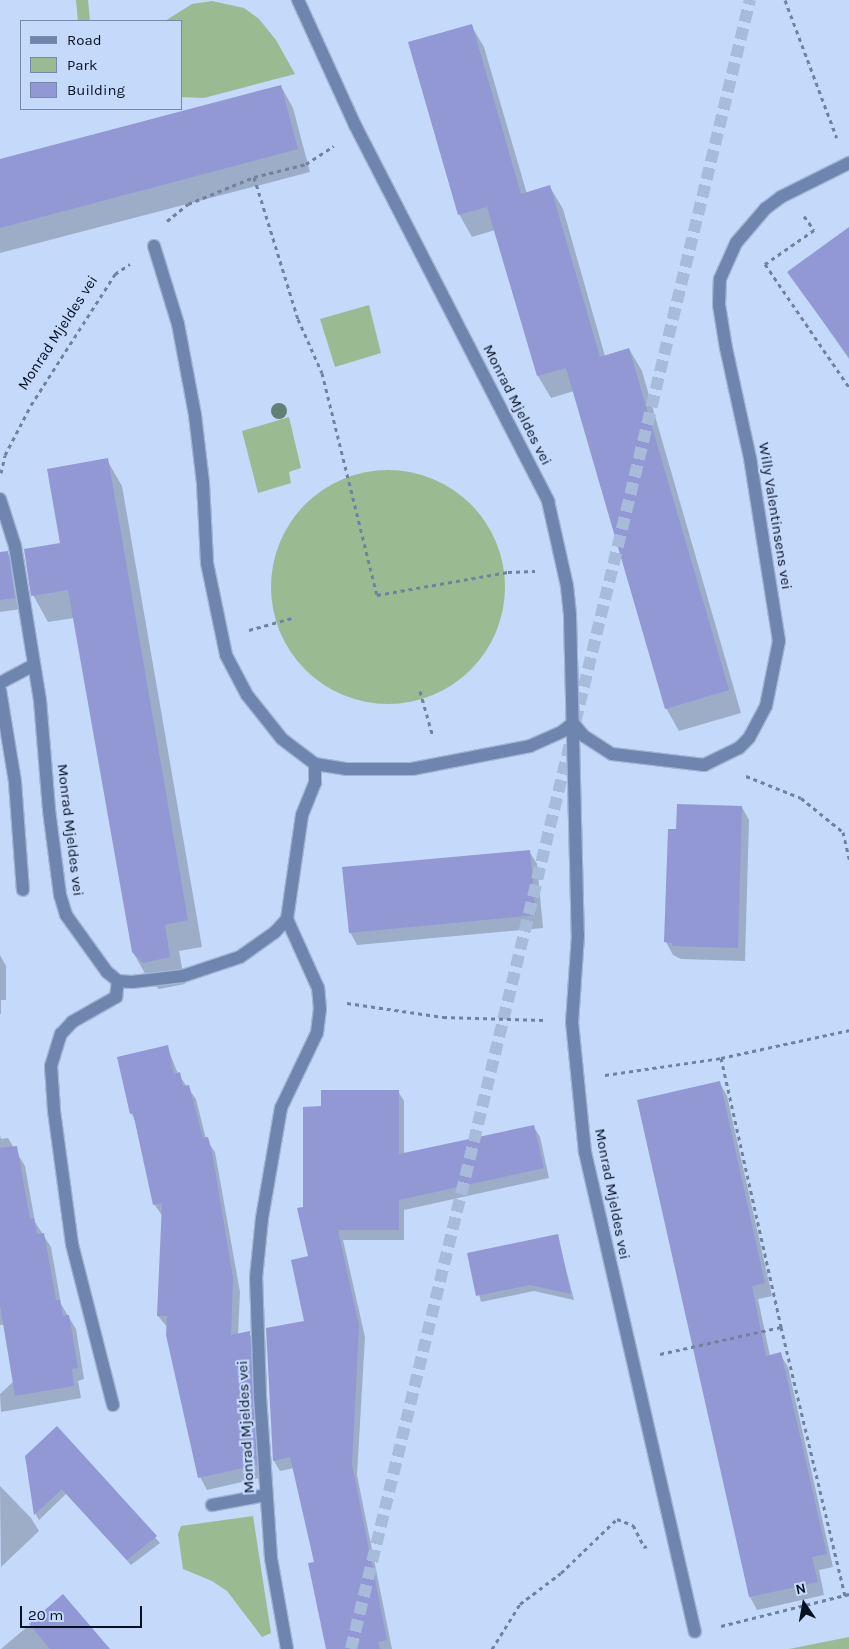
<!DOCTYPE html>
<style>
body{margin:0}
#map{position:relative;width:849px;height:1649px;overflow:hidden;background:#c5d9fb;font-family:Karla,sans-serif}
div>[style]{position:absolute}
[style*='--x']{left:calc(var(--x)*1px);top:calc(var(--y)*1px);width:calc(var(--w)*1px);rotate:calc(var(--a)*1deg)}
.green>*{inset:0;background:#9aba92}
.round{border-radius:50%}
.shadow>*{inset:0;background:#0003}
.building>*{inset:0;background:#9298d3}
.primary-tunnel>*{height:12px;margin-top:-6px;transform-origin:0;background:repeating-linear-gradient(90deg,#a8bbdb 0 12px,transparent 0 18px)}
.path>*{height:3px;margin-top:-1.5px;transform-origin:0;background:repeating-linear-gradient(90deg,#72829e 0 4px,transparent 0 8px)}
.roads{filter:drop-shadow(1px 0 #a2b5d4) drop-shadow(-1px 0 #a2b5d4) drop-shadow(0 1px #a2b5d4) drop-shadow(0 -1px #a2b5d4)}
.lane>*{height:12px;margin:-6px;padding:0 6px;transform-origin:6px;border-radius:6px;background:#6e86ad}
.street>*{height:12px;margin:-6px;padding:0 6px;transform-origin:6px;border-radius:6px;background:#6e86ad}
.trees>*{width:16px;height:16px;margin:-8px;border-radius:50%;background:#618173}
span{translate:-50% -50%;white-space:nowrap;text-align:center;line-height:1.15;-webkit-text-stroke:4.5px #c5d9fb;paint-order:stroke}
.street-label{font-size:15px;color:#051023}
.legend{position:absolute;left:20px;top:20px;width:162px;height:90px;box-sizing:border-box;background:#c5d9fb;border:1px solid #7889a5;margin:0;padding:6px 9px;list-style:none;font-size:15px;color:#051023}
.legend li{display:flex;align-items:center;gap:10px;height:25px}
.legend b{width:25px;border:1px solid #7889a5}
.north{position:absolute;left:779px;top:1579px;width:50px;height:50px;-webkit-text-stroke:4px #c5d9fb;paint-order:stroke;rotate:348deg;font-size:14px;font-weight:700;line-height:20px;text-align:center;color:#051023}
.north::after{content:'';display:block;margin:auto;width:18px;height:22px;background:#051023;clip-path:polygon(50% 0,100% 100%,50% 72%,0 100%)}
.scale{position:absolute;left:20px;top:1606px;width:122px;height:22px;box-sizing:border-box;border:2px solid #051023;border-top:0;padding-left:6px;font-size:15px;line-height:18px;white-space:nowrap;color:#051023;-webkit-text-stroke:4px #c5d9fb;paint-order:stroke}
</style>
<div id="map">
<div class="green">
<i style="clip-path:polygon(76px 0,88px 0,90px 21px,78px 21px)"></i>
<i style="clip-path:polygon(212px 1px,244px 8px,259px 19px,276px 40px,295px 74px,204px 98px,181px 97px,181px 21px,165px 21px,192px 4px)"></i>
<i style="clip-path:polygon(369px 305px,381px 353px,335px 367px,320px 319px)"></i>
<i style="clip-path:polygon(289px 417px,301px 468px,289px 472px,291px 483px,258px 493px,242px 431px)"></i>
<i class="round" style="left:271px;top:470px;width:234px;height:234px"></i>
<i style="clip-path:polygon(253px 1516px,271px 1633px,262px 1637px,227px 1591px,212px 1581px,183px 1569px,178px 1534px,181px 1526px)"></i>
<i style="clip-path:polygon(849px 1637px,849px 1649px,789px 1649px)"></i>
</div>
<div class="shadow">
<i style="clip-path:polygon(471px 25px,484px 47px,527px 194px,550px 187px,563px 209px,605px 356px,629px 349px,642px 371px,741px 713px,679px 731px,666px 708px,574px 391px,551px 398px,538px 376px,495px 230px,472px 237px,459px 214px)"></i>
<i style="clip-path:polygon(281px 86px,293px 108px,310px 172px,0 253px,0 160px)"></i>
<i style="clip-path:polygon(849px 228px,849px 359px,789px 273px)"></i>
<i style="clip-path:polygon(107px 460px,122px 486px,202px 947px,179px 951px,185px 984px,159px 989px,148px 979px,133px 952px,74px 618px,48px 622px,33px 595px)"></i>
<i style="clip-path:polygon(7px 552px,13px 563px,21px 609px,0 612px,0 553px)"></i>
<i style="clip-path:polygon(742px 807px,749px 820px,745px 961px,681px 959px,673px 955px,666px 942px,677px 830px)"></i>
<i style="clip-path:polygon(529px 851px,537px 864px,543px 928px,357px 945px,350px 932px)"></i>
<i style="clip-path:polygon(0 955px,6px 966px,6px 1000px,1px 1000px,1px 1014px,0 1014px)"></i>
<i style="clip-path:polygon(167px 1046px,178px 1074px,196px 1099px,206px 1139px,215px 1152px,240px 1292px,238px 1335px,249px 1333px,256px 1345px,263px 1477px,207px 1490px,200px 1477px,168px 1328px,158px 1316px,163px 1217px,154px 1204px,137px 1124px,131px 1113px)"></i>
<i style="clip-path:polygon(720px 1083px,727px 1096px,772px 1296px,758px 1299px,770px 1356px,780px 1354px,788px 1367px,833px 1567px,819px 1570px,824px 1595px,757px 1610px,750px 1597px,639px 1101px)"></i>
<i style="clip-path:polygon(398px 1091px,404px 1101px,404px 1154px,534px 1127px,540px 1137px,549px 1178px,404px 1210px,404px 1240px,343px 1240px,365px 1337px,357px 1475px,392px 1649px,327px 1649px,315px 1563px,294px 1468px,280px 1471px,274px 1461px,306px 1322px,309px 1257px,304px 1208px,322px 1108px)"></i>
<i style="clip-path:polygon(0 1135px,1px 1139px,8px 1138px,25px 1166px,35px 1222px,51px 1247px,61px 1304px,76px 1329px,84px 1379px,78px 1381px,81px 1398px,1px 1412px,0 1394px,14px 1381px,5px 1325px,0 1325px)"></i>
<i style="clip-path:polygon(557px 1235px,574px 1300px,534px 1291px,481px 1302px,468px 1254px)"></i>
<i style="clip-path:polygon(57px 1428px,160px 1543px,131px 1565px,66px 1494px,39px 1520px,36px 1515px,26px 1457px)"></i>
<i style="clip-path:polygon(0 1486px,31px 1518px,39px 1531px,1px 1567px)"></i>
<i style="clip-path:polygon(28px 1626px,80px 1649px,1px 1649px)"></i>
</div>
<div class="building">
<i style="clip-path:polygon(472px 24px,521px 194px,550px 185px,600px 357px,629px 348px,729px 690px,665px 709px,566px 368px,537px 376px,487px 207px,458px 215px,408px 42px)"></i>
<i style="clip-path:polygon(281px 85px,298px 149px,0 228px,0 159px)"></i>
<i style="clip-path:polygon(849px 227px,849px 357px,787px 272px)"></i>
<i style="clip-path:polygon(108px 458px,188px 920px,165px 925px,170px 957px,143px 963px,132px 952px,68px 590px,31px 596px,24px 549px,60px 543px,47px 469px)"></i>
<i style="clip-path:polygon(8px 551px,15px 598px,0 600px,0 552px)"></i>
<i style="clip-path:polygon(677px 804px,742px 806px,738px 948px,672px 946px,672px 943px,664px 942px,668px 829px,676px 829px)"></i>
<i style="clip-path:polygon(530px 850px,536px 915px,349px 933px,342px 867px)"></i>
<i style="clip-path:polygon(168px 1045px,174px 1074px,180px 1072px,183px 1086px,189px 1085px,203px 1138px,208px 1137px,212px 1152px,233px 1278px,231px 1335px,250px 1331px,257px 1465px,198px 1478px,166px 1335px,167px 1316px,157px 1316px,162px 1203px,153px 1205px,133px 1113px,130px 1114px,117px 1057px)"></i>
<i style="clip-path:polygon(720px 1081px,765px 1283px,752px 1286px,766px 1356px,781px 1352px,827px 1554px,812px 1557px,818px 1582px,749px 1597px,637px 1100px)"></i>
<i style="clip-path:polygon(321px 1090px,399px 1090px,399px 1154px,534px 1125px,544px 1168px,399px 1200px,399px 1230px,338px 1230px,359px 1326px,352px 1464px,387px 1640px,378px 1642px,380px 1649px,326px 1649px,308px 1563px,314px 1562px,290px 1457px,273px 1461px,266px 1328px,304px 1321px,291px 1260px,308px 1256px,297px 1208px,303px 1207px,303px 1107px,321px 1106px)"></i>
<i style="clip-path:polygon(17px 1146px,30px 1219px,34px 1218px,37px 1234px,44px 1233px,56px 1300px,60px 1300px,63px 1316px,69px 1315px,78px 1368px,72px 1369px,74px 1386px,15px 1396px,0 1305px,0 1148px)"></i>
<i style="clip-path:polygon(558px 1234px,571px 1294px,530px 1285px,476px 1296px,467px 1253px)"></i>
<i style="clip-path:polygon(57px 1426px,157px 1536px,127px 1560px,62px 1489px,34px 1515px,25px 1456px)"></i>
<i style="clip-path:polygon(63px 1594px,110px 1649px,50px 1649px,29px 1624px)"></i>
</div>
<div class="primary-tunnel">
<i style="--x:351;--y:1649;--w:1697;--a:-76.4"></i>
</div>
<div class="path">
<i style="--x:785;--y:0;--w:147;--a:69.4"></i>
<i style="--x:254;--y:177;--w:149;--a:72.8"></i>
<i style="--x:298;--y:319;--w:59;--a:66"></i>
<i style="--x:322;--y:373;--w:229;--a:76.1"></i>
<i style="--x:377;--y:595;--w:133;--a:-10"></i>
<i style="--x:508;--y:572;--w:27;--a:-2"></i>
<i style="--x:804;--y:216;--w:17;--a:54"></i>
<i style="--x:814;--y:230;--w:60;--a:145.2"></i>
<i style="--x:765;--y:264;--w:149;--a:55.7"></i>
<i style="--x:167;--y:221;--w:27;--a:-39"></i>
<i style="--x:188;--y:204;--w:71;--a:-22.2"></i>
<i style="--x:254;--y:177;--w:54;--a:-14"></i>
<i style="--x:306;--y:164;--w:33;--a:-33"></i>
<i style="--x:1;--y:473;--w:18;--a:-77"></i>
<i style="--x:5;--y:455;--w:56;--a:-62.5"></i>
<i style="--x:31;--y:405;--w:156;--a:-57.3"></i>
<i style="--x:115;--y:274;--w:18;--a:-34"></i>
<i style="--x:249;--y:630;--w:45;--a:-15.6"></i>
<i style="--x:420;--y:691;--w:48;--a:74.2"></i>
<i style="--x:746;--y:776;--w:59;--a:21.8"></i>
<i style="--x:801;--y:798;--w:54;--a:39"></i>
<i style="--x:843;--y:832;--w:28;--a:77"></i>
<i style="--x:347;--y:1003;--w:97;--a:8.3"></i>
<i style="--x:443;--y:1017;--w:101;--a:1.7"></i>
<i style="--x:721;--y:1058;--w:276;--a:77.4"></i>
<i style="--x:605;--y:1075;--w:117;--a:-8.3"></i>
<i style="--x:721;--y:1058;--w:131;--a:-12.3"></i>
<i style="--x:660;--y:1354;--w:124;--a:-12.6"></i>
<i style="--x:781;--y:1327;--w:277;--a:76.6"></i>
<i style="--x:721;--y:1626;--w:132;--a:-14"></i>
<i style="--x:492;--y:1649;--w:53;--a:-58.1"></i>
<i style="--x:520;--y:1604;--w:51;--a:-37.1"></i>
<i style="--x:561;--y:1573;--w:78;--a:-44"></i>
<i style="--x:617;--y:1519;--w:17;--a:21"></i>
<i style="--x:633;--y:1525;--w:25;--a:63"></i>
<i style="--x:644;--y:1547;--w:3;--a:-18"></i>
</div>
<div class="roads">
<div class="lane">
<i style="--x:212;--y:1505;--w:55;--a:-10.5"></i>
</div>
<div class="street">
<i style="--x:298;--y:0;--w:137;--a:65.5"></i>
<i style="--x:355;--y:125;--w:423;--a:62.8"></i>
<i style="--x:548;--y:501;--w:87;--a:77.4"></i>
<i style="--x:567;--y:586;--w:30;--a:84"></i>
<i style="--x:570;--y:616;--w:319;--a:88.6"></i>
<i style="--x:578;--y:935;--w:87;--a:93.9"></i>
<i style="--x:572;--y:1022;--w:131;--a:84.3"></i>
<i style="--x:585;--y:1152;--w:492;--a:77.1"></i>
<i style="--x:154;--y:246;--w:82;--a:72.9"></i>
<i style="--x:178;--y:324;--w:93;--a:79.4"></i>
<i style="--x:195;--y:415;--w:68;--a:83.3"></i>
<i style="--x:203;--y:483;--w:80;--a:87.1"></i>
<i style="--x:207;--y:563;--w:94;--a:78.3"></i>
<i style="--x:226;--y:655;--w:45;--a:62.3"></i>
<i style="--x:247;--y:695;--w:56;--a:51.5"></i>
<i style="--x:282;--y:739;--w:41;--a:37.1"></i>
<i style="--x:315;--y:764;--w:31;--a:9"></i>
<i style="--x:346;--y:769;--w:66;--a:0"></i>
<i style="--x:412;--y:769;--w:120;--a:-11"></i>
<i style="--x:530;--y:746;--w:36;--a:-24"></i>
<i style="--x:563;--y:731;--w:13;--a:-39"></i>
<i style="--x:0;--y:499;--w:49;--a:72.3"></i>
<i style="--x:15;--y:546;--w:156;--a:80.8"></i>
<i style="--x:40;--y:700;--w:110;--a:85.3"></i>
<i style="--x:49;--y:810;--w:86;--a:82.6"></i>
<i style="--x:60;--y:895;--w:21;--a:73"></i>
<i style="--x:66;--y:915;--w:70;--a:54.3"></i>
<i style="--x:107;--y:972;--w:14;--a:39"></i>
<i style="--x:118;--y:981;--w:14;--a:4"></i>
<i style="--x:132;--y:982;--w:51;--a:-6.7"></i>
<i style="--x:183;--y:976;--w:60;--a:-18.4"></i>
<i style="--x:240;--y:957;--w:43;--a:-35.5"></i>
<i style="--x:275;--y:932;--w:18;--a:-47"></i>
<i style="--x:287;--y:919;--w:105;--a:-81.8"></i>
<i style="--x:302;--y:815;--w:35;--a:-68"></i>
<i style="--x:315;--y:783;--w:19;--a:-90"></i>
<i style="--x:0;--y:683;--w:38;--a:-28"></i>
<i style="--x:0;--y:690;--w:93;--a:80.7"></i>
<i style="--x:15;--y:782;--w:108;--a:85.8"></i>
<i style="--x:573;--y:723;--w:17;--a:50"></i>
<i style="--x:584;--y:736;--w:33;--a:33"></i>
<i style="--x:612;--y:754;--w:93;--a:6.8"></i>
<i style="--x:704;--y:765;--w:39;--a:-26"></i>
<i style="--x:739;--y:748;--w:14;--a:-45"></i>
<i style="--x:749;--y:738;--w:36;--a:-62"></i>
<i style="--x:766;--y:706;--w:66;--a:-78.7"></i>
<i style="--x:779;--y:641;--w:185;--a:-99"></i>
<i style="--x:750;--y:458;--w:113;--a:-102.3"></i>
<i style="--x:726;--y:348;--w:44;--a:-99.2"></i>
<i style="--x:719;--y:305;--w:26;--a:-88"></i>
<i style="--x:720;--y:279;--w:39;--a:-66"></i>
<i style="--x:736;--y:243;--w:45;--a:-49.5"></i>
<i style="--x:765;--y:209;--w:20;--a:-37"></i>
<i style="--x:781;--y:197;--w:76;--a:-26.6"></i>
<i style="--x:113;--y:1405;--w:166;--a:-104.3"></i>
<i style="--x:72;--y:1244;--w:135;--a:-97.7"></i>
<i style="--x:54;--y:1110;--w:44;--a:-93.9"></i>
<i style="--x:51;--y:1066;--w:34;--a:-73"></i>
<i style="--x:61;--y:1034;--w:16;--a:-47"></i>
<i style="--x:72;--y:1022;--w:51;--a:-29.6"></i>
<i style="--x:116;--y:997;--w:16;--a:-83"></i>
<i style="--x:287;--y:1649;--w:92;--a:-100"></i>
<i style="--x:271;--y:1558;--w:162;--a:-93.9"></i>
<i style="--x:260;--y:1396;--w:118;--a:-91.9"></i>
<i style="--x:256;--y:1278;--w:60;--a:-84.3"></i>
<i style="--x:262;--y:1218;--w:112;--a:-80.2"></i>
<i style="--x:281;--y:1108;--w:83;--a:-64.4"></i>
<i style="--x:317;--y:1033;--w:24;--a:-83"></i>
<i style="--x:320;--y:1009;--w:21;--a:-95"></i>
<i style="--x:318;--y:988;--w:76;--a:-114.2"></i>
</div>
</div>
<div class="trees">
<i style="left:279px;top:411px"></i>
</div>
<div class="street-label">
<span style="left:58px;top:333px;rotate:-57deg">Monrad Mjeldes vei</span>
<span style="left:517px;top:405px;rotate:63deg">Monrad Mjeldes vei</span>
<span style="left:775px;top:516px;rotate:81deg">Willy Valentinsens vei</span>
<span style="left:70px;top:830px;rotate:83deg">Monrad Mjeldes vei</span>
<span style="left:612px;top:1194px;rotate:79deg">Monrad Mjeldes vei</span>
<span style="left:246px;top:1427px;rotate:-93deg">Monrad Mjeldes vei</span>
</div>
<ul class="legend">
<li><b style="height:6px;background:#6e86ad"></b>Road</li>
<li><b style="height:14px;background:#9aba92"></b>Park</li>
<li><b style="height:14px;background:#9298d3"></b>Building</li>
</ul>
<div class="north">N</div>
<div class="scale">20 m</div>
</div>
